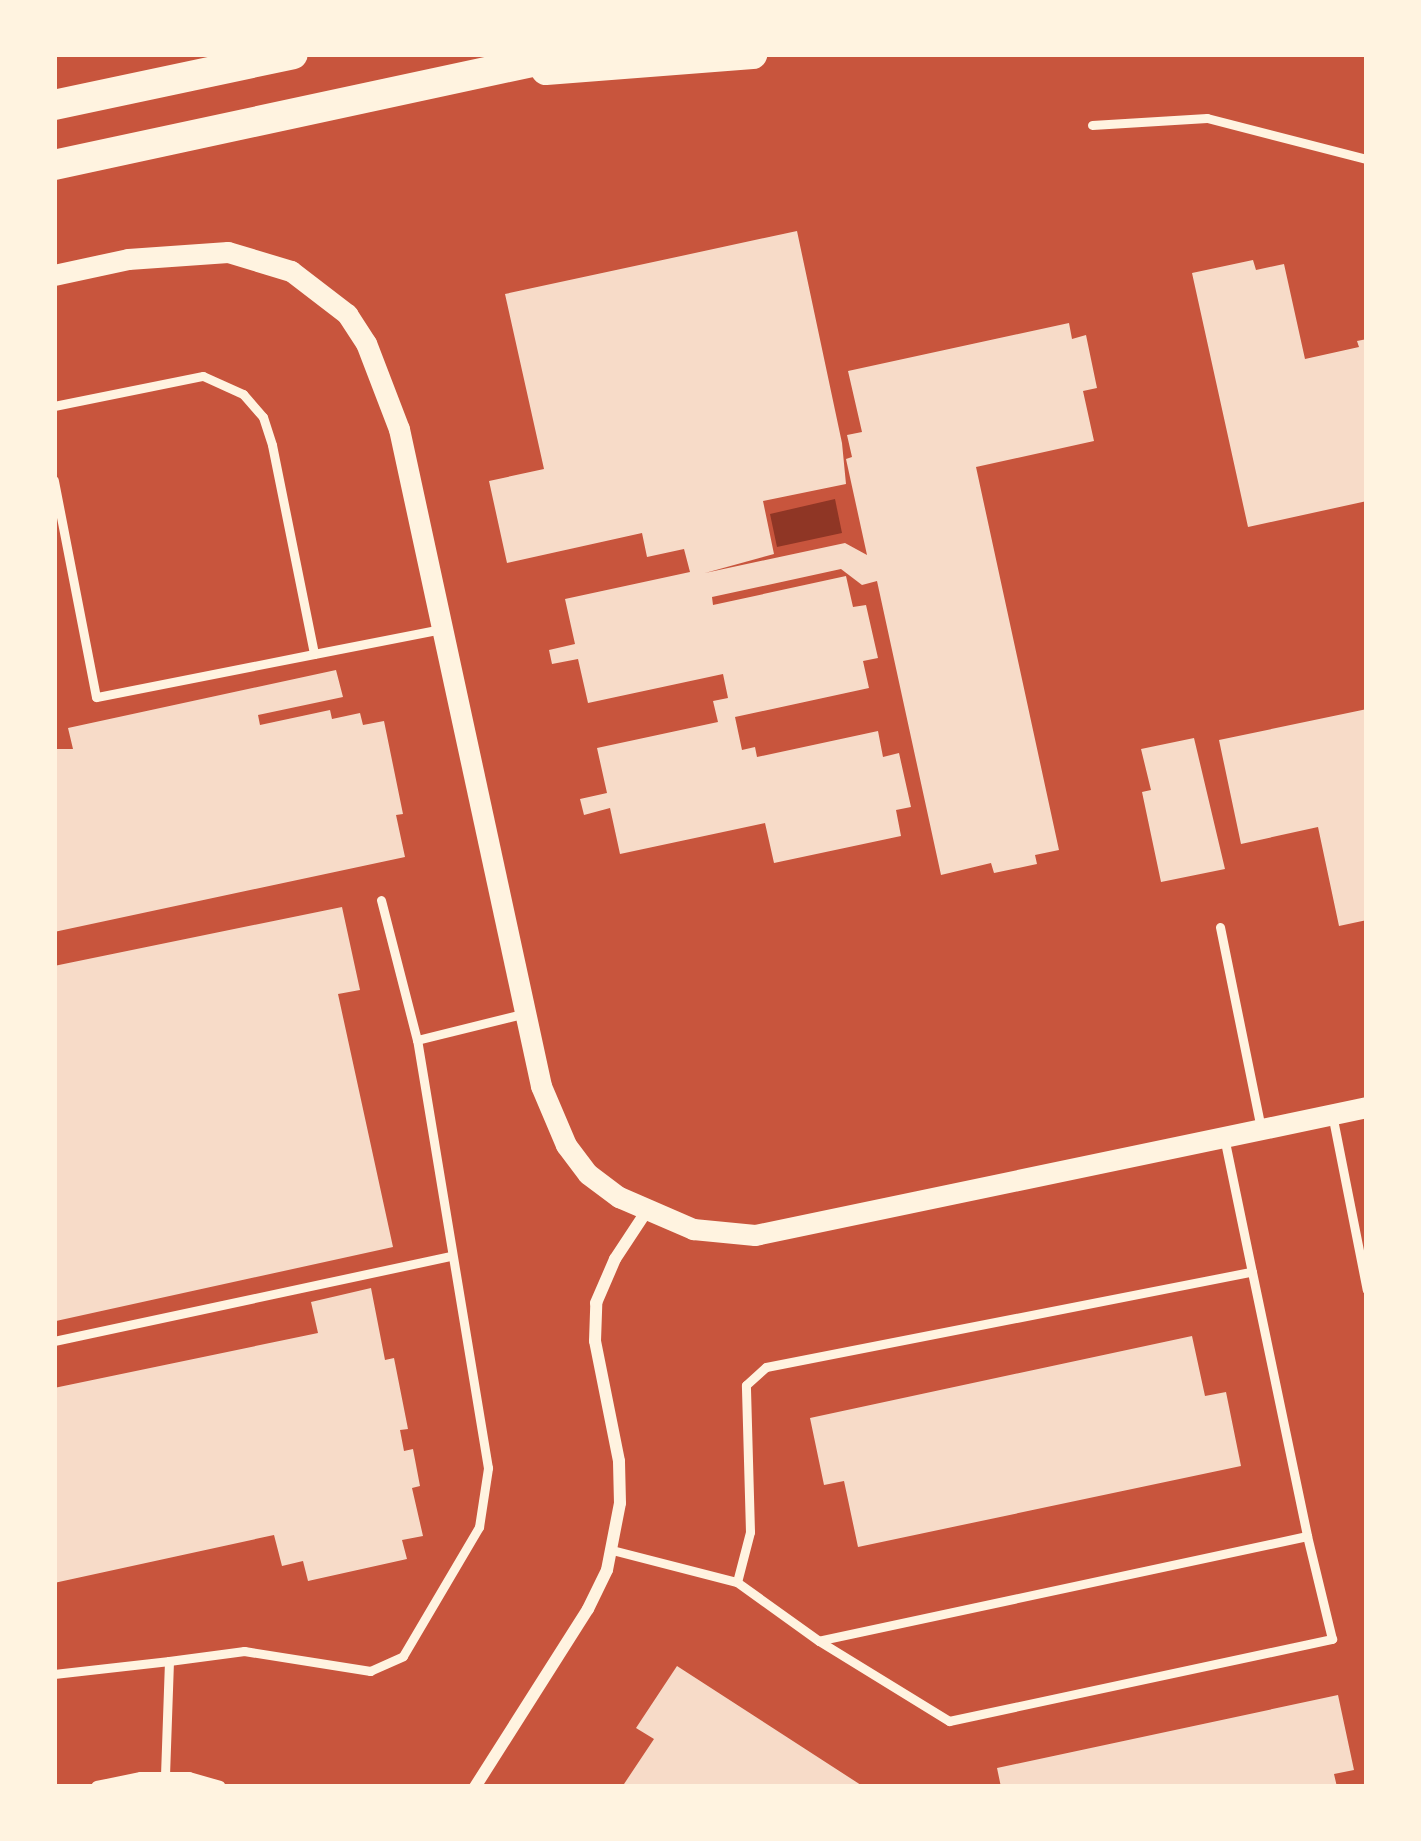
<!DOCTYPE html>
<style>
body{margin:0}
#map{position:relative;width:1421px;height:1841px;overflow:hidden;background:#c8553d;font-family:Roboto,sans-serif}
div>[style]{position:absolute}
[style*='--x']{left:calc(var(--x)*1px);top:calc(var(--y)*1px);width:calc(var(--w)*1px);rotate:calc(var(--a)*1deg)}
.water>*{inset:0;background:#8f3625}
.building>*{inset:0;background:#f7dbc8}
.service>*{height:9px;margin:-4.5px;padding:0 4.5px;transform-origin:4.5px;border-radius:4.5px;background:#fff3e0}
.minor>*{height:12px;margin:-6px;padding:0 6px;transform-origin:6px;border-radius:6px;background:#fff3e0}
.tertiary>*{height:21px;margin:-10.5px;padding:0 10.5px;transform-origin:10.5px;border-radius:10.5px;background:#fff3e0}
.primary>*{height:30px;margin:-15px;padding:0 15px;transform-origin:15px;border-radius:15px;background:#fff3e0}
span{translate:-50% -50%;white-space:nowrap;text-align:center;line-height:1.15;-webkit-text-stroke:12px #fff3e0;paint-order:stroke}
.frame{position:absolute;inset:0;border:57px solid #fff3e0;pointer-events:none}
</style>
<div id="map">
<div class="water">
<i style="clip-path:polygon(835px 499px,842px 533px,777px 547px,770px 514px)"></i>
</div>
<div class="building">
<i style="clip-path:polygon(797px 231px,842px 443px,846px 484px,763px 501px,774px 554px,705px 573px,845px 543px,867px 555px,846px 459px,852px 457px,847px 435px,862px 432px,848px 371px,1069px 323px,1072px 339px,1086px 335px,1097px 388px,1083px 391px,1094px 441px,976px 467px,1059px 850px,1035px 855px,1037px 864px,994px 873px,991px 863px,941px 875px,877px 581px,862px 585px,841px 569px,712px 597px,713px 605px,846px 576px,853px 607px,866px 605px,878px 658px,863px 661px,869px 688px,735px 717px,742px 750px,755px 747px,757px 757px,878px 731px,883px 757px,899px 753px,911px 807px,896px 810px,901px 836px,774px 863px,765px 823px,620px 854px,610px 808px,584px 815px,580px 799px,607px 793px,597px 748px,718px 722px,713px 701px,728px 698px,723px 674px,588px 703px,578px 659px,552px 664px,549px 650px,575px 644px,565px 599px,690px 572px,684px 549px,647px 557px,642px 533px,507px 563px,489px 481px,544px 469px,505px 294px)"></i>
<i style="clip-path:polygon(1253px 260px,1256px 270px,1284px 264px,1305px 359px,1359px 347px,1357px 341px,1367px 339px,1367px 501px,1248px 527px,1192px 273px)"></i>
<i style="clip-path:polygon(336px 670px,343px 697px,258px 715px,260px 725px,330px 710px,332px 719px,360px 713px,363px 725px,384px 721px,403px 814px,396px 815px,405px 857px,54px 932px,54px 749px,73px 749px,68px 728px)"></i>
<i style="clip-path:polygon(1367px 709px,1367px 920px,1339px 926px,1318px 827px,1241px 844px,1219px 740px)"></i>
<i style="clip-path:polygon(1194px 738px,1225px 869px,1161px 882px,1142px 792px,1151px 790px,1141px 749px)"></i>
<i style="clip-path:polygon(342px 907px,360px 990px,338px 994px,393px 1247px,56px 1321px,54px 966px)"></i>
<i style="clip-path:polygon(371px 1288px,385px 1360px,394px 1358px,408px 1429px,400px 1430px,404px 1451px,413px 1449px,420px 1486px,412px 1488px,423px 1536px,402px 1540px,407px 1559px,308px 1581px,303px 1561px,282px 1566px,274px 1535px,54px 1583px,54px 1388px,318px 1333px,311px 1302px)"></i>
<i style="clip-path:polygon(1192px 1336px,1205px 1396px,1226px 1392px,1241px 1466px,858px 1547px,844px 1481px,824px 1485px,810px 1418px)"></i>
<i style="clip-path:polygon(677px 1666px,864px 1787px,622px 1787px,654px 1739px,636px 1728px)"></i>
<i style="clip-path:polygon(1338px 1695px,1354px 1770px,1334px 1774px,1337px 1787px,1001px 1787px,997px 1768px)"></i>
</div>
<div class="service">
<i style="--x:1092;--y:125;--w:115;--a:-3.5"></i>
<i style="--x:1207;--y:118;--w:165;--a:14.4"></i>
<i style="--x:54;--y:406;--w:152;--a:-11.4"></i>
<i style="--x:203;--y:376;--w:44;--a:24.2"></i>
<i style="--x:243;--y:394;--w:30;--a:49"></i>
<i style="--x:263;--y:417;--w:29;--a:72"></i>
<i style="--x:272;--y:445;--w:213;--a:78.6"></i>
<i style="--x:314;--y:654;--w:222;--a:168.8"></i>
<i style="--x:96;--y:697;--w:221;--a:-101"></i>
<i style="--x:314;--y:654;--w:130;--a:-11.1"></i>
<i style="--x:381;--y:900;--w:145;--a:75.6"></i>
<i style="--x:417;--y:1040;--w:112;--a:-13.9"></i>
<i style="--x:1220;--y:927;--w:206;--a:78.5"></i>
<i style="--x:1332;--y:1114;--w:179;--a:78.8"></i>
<i style="--x:1224;--y:1137;--w:138;--a:78.3"></i>
<i style="--x:54;--y:1341;--w:406;--a:-12.1"></i>
<i style="--x:612;--y:1550;--w:129;--a:14.4"></i>
<i style="--x:737;--y:1582;--w:52;--a:-75.4"></i>
<i style="--x:750;--y:1532;--w:147;--a:-91.6"></i>
<i style="--x:746;--y:1385;--w:27;--a:-42"></i>
<i style="--x:766;--y:1367;--w:495;--a:-11.1"></i>
<i style="--x:1252;--y:1272;--w:270;--a:78.2"></i>
<i style="--x:1307;--y:1536;--w:499;--a:167.9"></i>
<i style="--x:819;--y:1641;--w:101;--a:-144.3"></i>
<i style="--x:819;--y:1641;--w:153;--a:31.6"></i>
<i style="--x:949;--y:1721;--w:392;--a:-12.1"></i>
<i style="--x:1332;--y:1639;--w:106;--a:-103.6"></i>
<i style="--x:169;--y:1661;--w:76;--a:-7.6"></i>
<i style="--x:244;--y:1651;--w:128;--a:9"></i>
<i style="--x:370;--y:1671;--w:36;--a:-24"></i>
<i style="--x:403;--y:1656;--w:150;--a:-59.5"></i>
<i style="--x:479;--y:1527;--w:60;--a:-81.3"></i>
<i style="--x:488;--y:1468;--w:434;--a:-99.4"></i>
<i style="--x:54;--y:1674;--w:116;--a:-6.4"></i>
<i style="--x:169;--y:1661;--w:117;--a:92"></i>
</div>
<div class="minor">
<i style="--x:97;--y:1787;--w:45;--a:-11.6"></i>
<i style="--x:141;--y:1778;--w:48;--a:0"></i>
<i style="--x:189;--y:1778;--w:32;--a:16"></i>
<i style="--x:475;--y:1787;--w:211;--a:-57.6"></i>
<i style="--x:588;--y:1609;--w:43;--a:-64"></i>
<i style="--x:607;--y:1570;--w:68;--a:-79"></i>
<i style="--x:620;--y:1503;--w:42;--a:-91.4"></i>
<i style="--x:619;--y:1461;--w:122;--a:-101.3"></i>
<i style="--x:595;--y:1341;--w:38;--a:-88"></i>
<i style="--x:596;--y:1303;--w:48;--a:-66.6"></i>
<i style="--x:615;--y:1259;--w:56;--a:-56.6"></i>
</div>
<div class="tertiary">
<i style="--x:54;--y:275;--w:76;--a:-12.2"></i>
<i style="--x:128;--y:259;--w:100;--a:-4"></i>
<i style="--x:228;--y:252;--w:66;--a:16.8"></i>
<i style="--x:291;--y:271;--w:71;--a:37.5"></i>
<i style="--x:347;--y:314;--w:35;--a:57"></i>
<i style="--x:366;--y:343;--w:92;--a:69"></i>
<i style="--x:399;--y:429;--w:672;--a:77.8"></i>
<i style="--x:541;--y:1086;--w:64;--a:67"></i>
<i style="--x:566;--y:1145;--w:36;--a:53"></i>
<i style="--x:588;--y:1174;--w:39;--a:37"></i>
<i style="--x:619;--y:1197;--w:81;--a:23.4"></i>
<i style="--x:693;--y:1229;--w:62;--a:5.5"></i>
<i style="--x:755;--y:1235;--w:625;--a:-11.81"></i>
</div>
<div class="primary">
<i style="--x:546;--y:70;--w:207;--a:-4.4"></i>
<i style="--x:54;--y:105;--w:244;--a:-12"></i>
<i style="--x:54;--y:165;--w:527;--a:-12.16"></i>
</div>
<div class="frame"></div>
</div>
